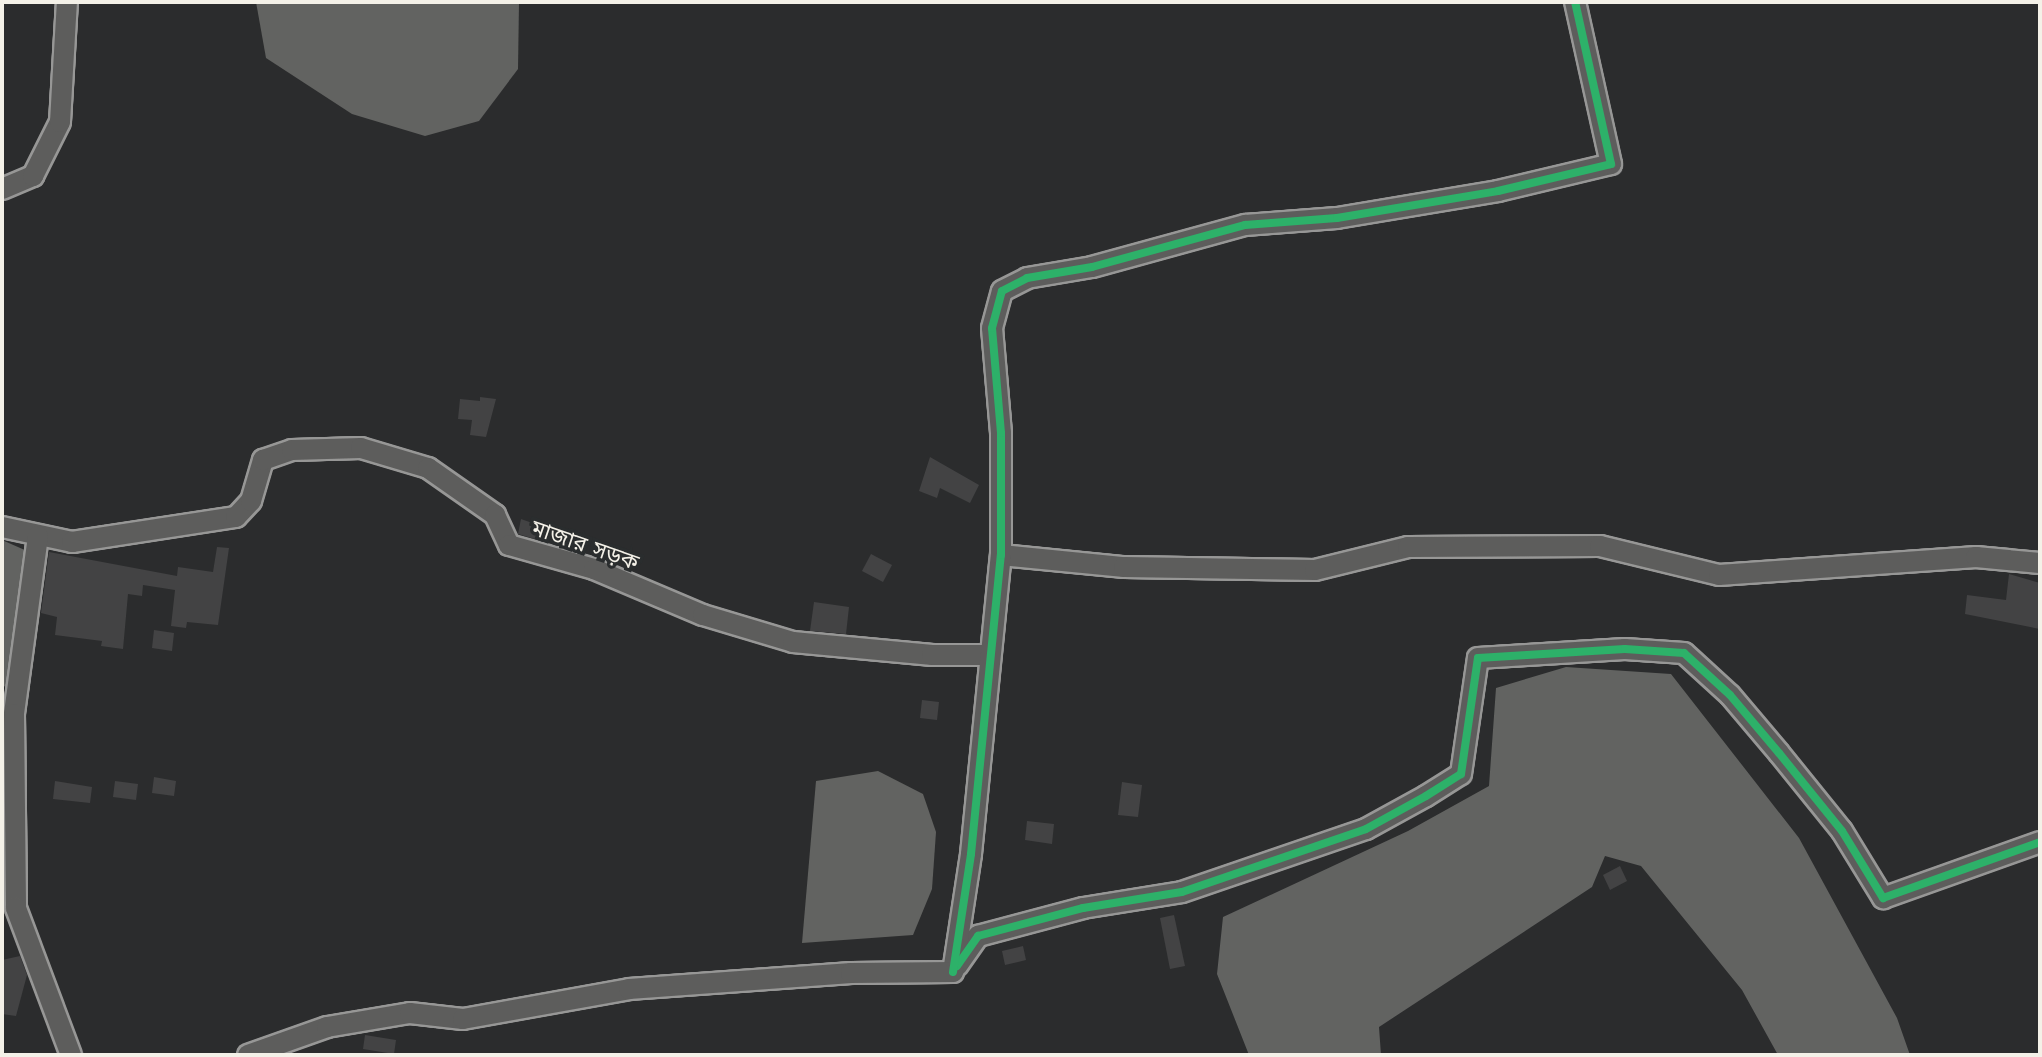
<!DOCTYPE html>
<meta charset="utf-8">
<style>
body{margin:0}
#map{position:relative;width:2042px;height:1057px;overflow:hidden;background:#2b2c2d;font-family:"Shantell Sans","Noto Sans Bengali",sans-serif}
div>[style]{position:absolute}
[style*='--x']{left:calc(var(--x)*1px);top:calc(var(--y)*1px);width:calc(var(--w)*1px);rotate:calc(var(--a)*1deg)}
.water>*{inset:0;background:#626361}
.building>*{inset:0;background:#434344}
.roads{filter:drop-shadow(2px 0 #979796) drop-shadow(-2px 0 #979796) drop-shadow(0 2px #979796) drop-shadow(0 -2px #979796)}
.minor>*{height:20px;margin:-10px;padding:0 10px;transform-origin:10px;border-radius:10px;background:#5d5d5c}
.cycleway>*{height:8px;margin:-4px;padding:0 4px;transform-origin:4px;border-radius:4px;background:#2db169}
span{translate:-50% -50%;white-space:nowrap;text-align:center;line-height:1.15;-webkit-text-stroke:7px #2a2d2e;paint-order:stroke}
.street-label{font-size:22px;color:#f4f1e8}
.frame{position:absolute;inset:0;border:4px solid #f4f1e8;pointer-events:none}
</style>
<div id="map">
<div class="water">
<i style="clip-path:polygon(256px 2px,519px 2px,518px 69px,479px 121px,425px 136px,352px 114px,266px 58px)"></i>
<i style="clip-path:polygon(2px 540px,27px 551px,8px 684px,2px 688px)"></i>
<i style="clip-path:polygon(1566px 667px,1671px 674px,1799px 838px,1897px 1018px,1910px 1055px,1778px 1055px,1742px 990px,1641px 866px,1605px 856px,1592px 887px,1379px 1027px,1381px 1055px,1249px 1055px,1217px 974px,1223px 917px,1408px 831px,1489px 786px,1496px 688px)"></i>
<i style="clip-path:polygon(878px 771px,923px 794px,936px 832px,932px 889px,913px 935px,802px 943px,816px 781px)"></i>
</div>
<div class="building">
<i style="clip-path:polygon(480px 397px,496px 399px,486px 437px,470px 435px,472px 420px,458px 419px,460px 399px,480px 401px)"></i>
<i style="clip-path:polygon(930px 457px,979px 485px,970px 503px,940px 488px,937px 498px,919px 491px)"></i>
<i style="clip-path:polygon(521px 519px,549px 529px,545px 542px,518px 534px)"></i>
<i style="clip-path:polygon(217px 547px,229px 548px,218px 625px,187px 622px,186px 628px,171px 626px,175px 590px,143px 585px,142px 596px,128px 594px,123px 649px,101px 646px,102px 641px,55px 635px,57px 617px,41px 613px,49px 552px,177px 576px,178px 567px,213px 572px)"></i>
<i style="clip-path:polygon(871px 554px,892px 565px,883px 582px,862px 571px)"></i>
<i style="clip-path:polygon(2009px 574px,2040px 583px,2040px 629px,1965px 614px,1967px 595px,2006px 600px)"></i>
<i style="clip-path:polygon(814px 602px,849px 607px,846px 634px,810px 631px)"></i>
<i style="clip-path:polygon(154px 630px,174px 633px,172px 651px,152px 648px)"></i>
<i style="clip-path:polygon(922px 700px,939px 702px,937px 720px,920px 718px)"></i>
<i style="clip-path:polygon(154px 777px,176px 781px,174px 796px,152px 793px)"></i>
<i style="clip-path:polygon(55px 781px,92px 787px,90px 803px,53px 799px)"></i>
<i style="clip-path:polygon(115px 781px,138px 784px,136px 800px,113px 797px)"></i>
<i style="clip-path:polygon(1122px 782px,1142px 785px,1138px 817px,1118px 815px)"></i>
<i style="clip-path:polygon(1027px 821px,1054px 824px,1052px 844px,1025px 840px)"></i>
<i style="clip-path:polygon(1620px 866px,1627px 881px,1610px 890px,1603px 875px)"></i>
<i style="clip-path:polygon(1174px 915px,1185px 966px,1170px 969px,1160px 918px)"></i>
<i style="clip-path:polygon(1023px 946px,1026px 960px,1005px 965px,1002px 951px)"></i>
<i style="clip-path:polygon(20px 956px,27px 975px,16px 1016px,2px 1014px,2px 960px)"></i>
<i style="clip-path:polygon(365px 1035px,396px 1040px,394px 1054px,363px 1049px)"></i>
</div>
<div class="roads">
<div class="minor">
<i style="--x:2;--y:189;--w:34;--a:-23"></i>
<i style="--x:33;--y:176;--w:60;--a:-63.4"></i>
<i style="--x:60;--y:122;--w:120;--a:-86.7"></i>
<i style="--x:2;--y:527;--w:72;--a:12.1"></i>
<i style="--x:72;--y:542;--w:166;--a:-8.7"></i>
<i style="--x:236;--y:517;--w:22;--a:-47"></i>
<i style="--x:251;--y:501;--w:43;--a:-73.7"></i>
<i style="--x:263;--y:460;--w:31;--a:-19"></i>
<i style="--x:292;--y:450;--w:69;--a:-1.7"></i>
<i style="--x:361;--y:448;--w:70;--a:16.6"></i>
<i style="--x:428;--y:468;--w:82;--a:35"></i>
<i style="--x:495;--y:515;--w:33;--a:65"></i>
<i style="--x:509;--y:545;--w:88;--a:15.8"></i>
<i style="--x:594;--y:569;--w:118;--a:22.9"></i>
<i style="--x:703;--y:615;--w:94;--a:16.7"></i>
<i style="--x:793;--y:642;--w:140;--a:5.3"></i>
<i style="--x:932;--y:655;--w:56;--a:0"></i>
<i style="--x:38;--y:536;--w:180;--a:97.7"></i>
<i style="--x:14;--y:714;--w:194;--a:89.4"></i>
<i style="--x:16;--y:908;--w:157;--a:69.5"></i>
<i style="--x:1001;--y:555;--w:124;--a:5.6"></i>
<i style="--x:1124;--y:567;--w:191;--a:0.9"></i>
<i style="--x:1315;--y:570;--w:96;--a:-13.9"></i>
<i style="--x:1408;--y:547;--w:192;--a:-0.3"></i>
<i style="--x:1600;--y:546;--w:122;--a:13.7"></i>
<i style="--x:1719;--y:575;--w:258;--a:-4"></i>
<i style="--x:1976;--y:557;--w:64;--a:5.4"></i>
<i style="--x:957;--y:966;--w:37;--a:-55"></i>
<i style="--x:978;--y:936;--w:109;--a:-14.9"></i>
<i style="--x:1083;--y:908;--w:100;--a:-9.2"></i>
<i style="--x:1182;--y:892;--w:194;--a:-18.9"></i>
<i style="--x:1366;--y:829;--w:68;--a:-28.8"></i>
<i style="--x:1426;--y:796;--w:41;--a:-32.2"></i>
<i style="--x:1461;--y:774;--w:117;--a:-81.7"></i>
<i style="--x:1478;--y:658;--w:147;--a:-3.5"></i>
<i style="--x:1625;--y:649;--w:59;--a:3.9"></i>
<i style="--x:1684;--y:653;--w:62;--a:42.4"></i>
<i style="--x:1730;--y:695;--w:76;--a:49.8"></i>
<i style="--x:1779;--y:753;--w:100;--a:51.1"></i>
<i style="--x:1842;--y:831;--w:79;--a:58.5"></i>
<i style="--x:1883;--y:898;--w:167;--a:-19.6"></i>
<i style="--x:953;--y:972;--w:119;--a:-81.3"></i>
<i style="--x:971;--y:854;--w:301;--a:-84.3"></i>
<i style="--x:1001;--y:555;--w:122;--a:-90"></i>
<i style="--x:1001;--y:433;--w:105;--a:-94.9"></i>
<i style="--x:992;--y:328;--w:38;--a:-75"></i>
<i style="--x:1002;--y:291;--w:28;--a:-27"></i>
<i style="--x:1027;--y:278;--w:66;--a:-9.6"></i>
<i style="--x:1092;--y:267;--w:159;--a:-15.4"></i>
<i style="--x:1245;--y:225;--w:92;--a:-4.4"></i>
<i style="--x:1337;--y:218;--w:163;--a:-9.5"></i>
<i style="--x:1498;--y:191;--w:116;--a:-13.4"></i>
<i style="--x:1611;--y:164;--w:166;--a:-102.5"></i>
<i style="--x:248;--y:1055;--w:84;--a:-19.5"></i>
<i style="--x:327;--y:1027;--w:84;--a:-9.6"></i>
<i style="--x:410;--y:1013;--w:53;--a:6.5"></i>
<i style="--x:463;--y:1019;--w:169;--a:-10.2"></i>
<i style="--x:629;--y:989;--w:223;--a:-4.1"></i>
<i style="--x:851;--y:973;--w:102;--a:-0.6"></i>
</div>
</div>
<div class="cycleway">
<i style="--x:957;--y:966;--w:37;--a:-55"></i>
<i style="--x:978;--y:936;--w:109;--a:-14.9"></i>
<i style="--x:1083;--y:908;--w:100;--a:-9.2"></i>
<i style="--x:1182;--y:892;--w:194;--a:-18.9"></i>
<i style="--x:1366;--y:829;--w:68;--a:-28.8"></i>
<i style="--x:1426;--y:796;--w:41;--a:-32.2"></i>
<i style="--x:1461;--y:774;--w:117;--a:-81.7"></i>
<i style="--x:1478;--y:658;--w:147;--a:-3.5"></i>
<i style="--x:1625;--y:649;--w:59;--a:3.9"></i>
<i style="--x:1684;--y:653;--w:62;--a:42.4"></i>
<i style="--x:1730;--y:695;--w:76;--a:49.8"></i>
<i style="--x:1779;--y:753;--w:100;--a:51.1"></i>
<i style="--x:1842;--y:831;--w:79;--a:58.5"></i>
<i style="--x:1883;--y:898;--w:167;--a:-19.6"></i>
<i style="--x:953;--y:972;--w:119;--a:-81.3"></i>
<i style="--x:971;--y:854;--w:301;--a:-84.3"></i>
<i style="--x:1001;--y:555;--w:122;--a:-90"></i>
<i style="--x:1001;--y:433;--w:105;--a:-94.9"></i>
<i style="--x:992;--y:328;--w:38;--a:-75"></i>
<i style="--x:1002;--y:291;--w:28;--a:-27"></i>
<i style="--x:1027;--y:278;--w:66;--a:-9.6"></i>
<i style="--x:1092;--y:267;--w:159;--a:-15.4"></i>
<i style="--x:1245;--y:225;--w:92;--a:-4.4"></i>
<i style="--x:1337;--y:218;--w:163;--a:-9.5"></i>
<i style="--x:1498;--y:191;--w:116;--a:-13.4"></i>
<i style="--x:1611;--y:164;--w:166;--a:-102.5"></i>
</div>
<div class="street-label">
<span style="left:585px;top:545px;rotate:19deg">মাজার সড়ক</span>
</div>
<div class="frame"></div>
</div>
